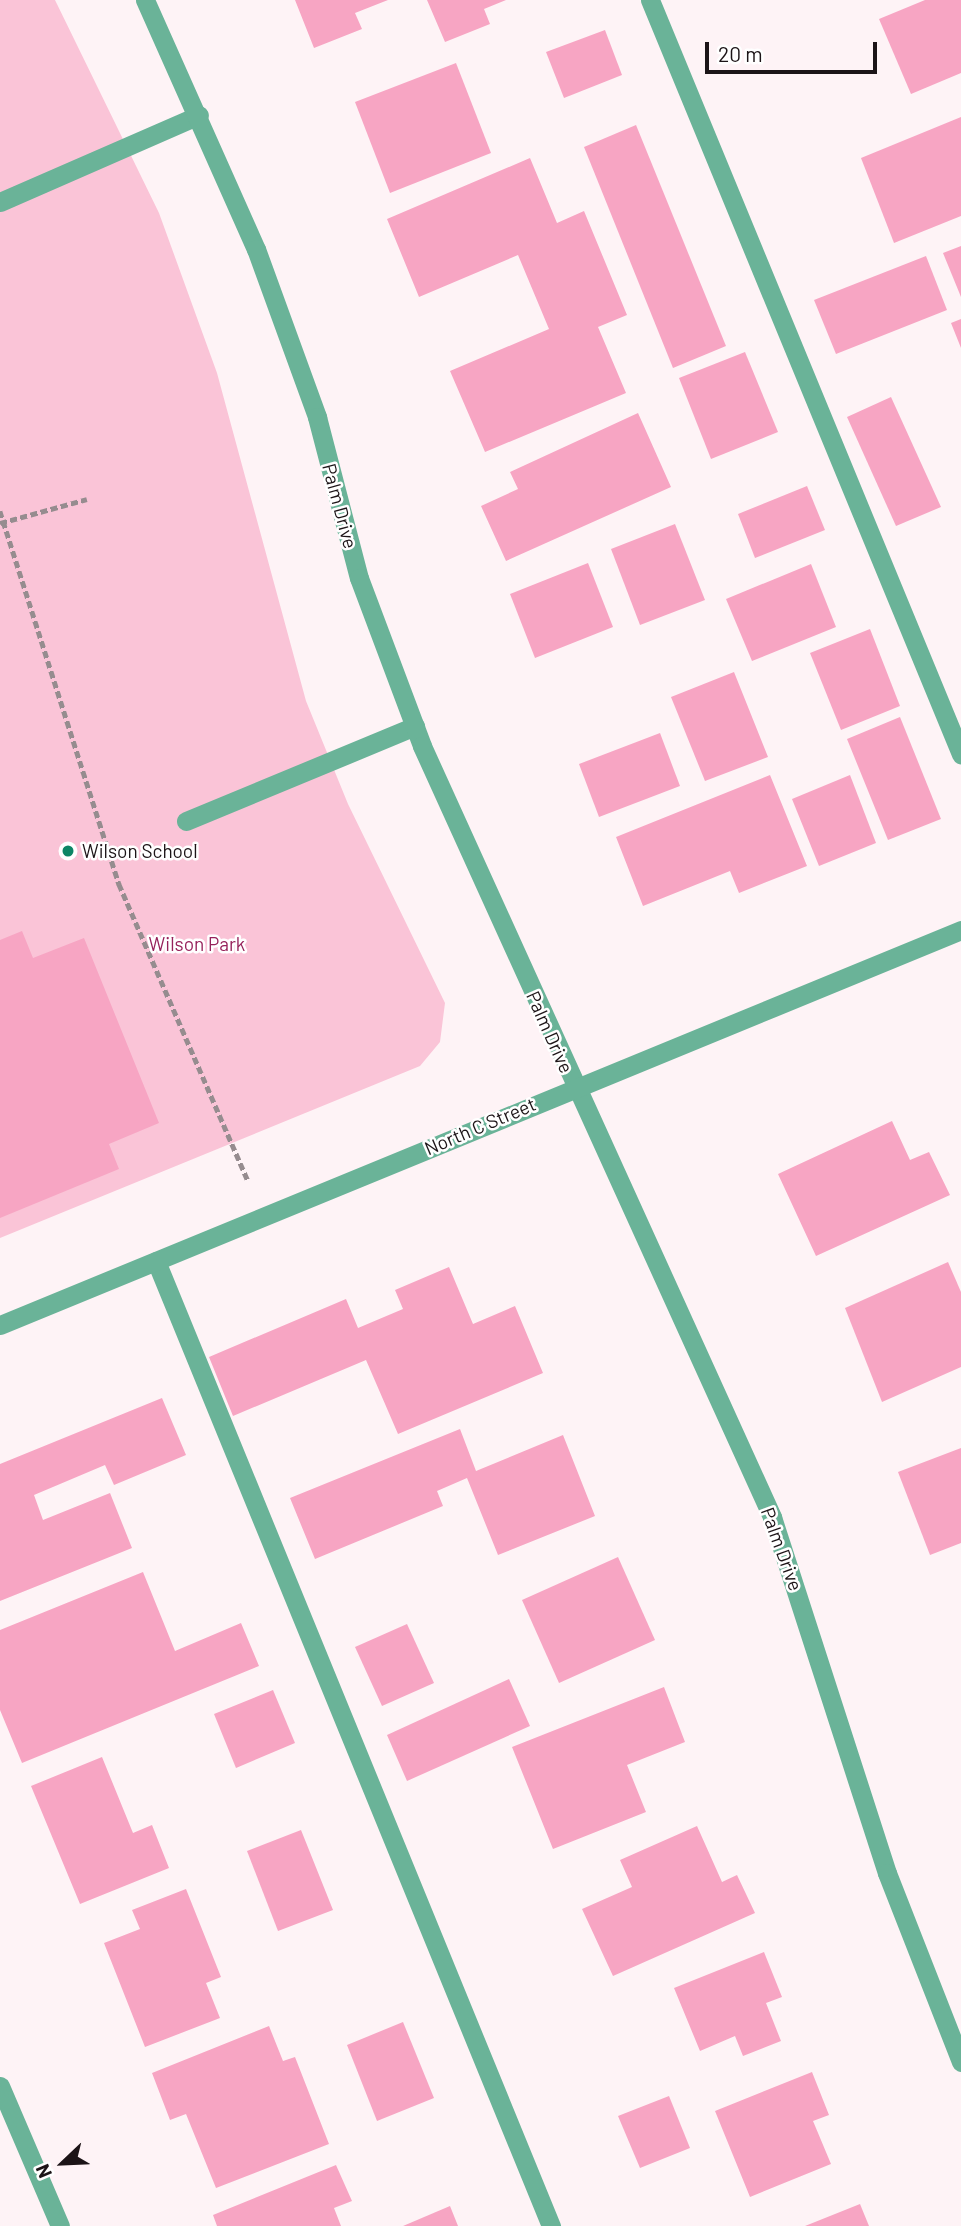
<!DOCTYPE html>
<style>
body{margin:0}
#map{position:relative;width:961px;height:2226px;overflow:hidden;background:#fef3f6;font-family:Barlow,sans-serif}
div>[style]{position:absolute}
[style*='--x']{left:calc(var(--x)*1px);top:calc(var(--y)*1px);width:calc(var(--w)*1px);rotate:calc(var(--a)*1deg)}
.green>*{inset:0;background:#fac4d7}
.building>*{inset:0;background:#f7a5c3}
.path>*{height:4.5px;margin-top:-2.25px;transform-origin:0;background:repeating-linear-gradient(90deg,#968c8f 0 7px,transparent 0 10.5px)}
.service>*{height:19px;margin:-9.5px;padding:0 9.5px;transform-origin:9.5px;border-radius:9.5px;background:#6ab398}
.minor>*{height:19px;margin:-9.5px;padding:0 9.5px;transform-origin:9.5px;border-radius:9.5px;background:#6ab398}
.tertiary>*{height:19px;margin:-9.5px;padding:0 9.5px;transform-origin:9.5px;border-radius:9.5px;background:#6ab398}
.dots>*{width:19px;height:19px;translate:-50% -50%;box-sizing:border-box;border:4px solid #fff;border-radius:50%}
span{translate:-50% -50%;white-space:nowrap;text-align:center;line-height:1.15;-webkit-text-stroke:5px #fff;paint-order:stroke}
.street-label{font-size:19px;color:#1c1417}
.poi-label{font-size:19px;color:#1c1417}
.left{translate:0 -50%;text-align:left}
.park-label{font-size:19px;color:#96225b}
.north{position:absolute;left:28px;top:2128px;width:70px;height:70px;-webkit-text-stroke:5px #fff;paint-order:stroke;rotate:247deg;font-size:19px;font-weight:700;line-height:28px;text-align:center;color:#1c1417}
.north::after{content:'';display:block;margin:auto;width:24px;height:32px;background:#1c1417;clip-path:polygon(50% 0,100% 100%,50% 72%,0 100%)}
.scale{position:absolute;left:705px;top:42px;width:172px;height:32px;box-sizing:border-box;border:4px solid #1c1417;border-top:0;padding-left:9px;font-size:21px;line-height:24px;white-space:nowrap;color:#1c1417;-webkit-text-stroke:5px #fff;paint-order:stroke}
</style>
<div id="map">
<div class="green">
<i style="clip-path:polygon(0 0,55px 0,159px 213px,217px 373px,306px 701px,348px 804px,445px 1003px,440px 1042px,420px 1066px,0 1238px)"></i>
</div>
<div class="building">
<i style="clip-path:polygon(295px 0,388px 0,355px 13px,362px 29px,314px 48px)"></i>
<i style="clip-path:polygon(427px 0,506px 0,484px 9px,490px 24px,445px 42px)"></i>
<i style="clip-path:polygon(925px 0,961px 0,961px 73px,911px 94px,879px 19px)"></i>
<i style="clip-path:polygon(605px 30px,622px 75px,564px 98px,546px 52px)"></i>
<i style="clip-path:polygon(456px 63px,491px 153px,390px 193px,355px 102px)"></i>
<i style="clip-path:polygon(961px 117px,961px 216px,894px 243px,861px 158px)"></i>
<i style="clip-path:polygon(636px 125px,726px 346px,673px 368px,584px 147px)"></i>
<i style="clip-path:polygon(530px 158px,557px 223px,584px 211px,627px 315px,598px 327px,626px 393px,485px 452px,450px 371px,549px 329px,518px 255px,419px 297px,387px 219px)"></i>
<i style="clip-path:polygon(961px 246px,961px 297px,943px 253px)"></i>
<i style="clip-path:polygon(926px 256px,947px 310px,836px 354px,814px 300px)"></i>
<i style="clip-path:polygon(961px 319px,961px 348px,951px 323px)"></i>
<i style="clip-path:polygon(745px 352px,778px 432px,711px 459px,679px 378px)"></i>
<i style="clip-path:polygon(891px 397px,941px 507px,896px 526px,847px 417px)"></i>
<i style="clip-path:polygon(638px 413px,671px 487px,506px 561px,481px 506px,518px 489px,510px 472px)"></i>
<i style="clip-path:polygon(807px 486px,825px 530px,755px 558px,738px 514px)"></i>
<i style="clip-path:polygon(675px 524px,705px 600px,640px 625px,611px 549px)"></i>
<i style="clip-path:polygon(588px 563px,613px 627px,535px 658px,510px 594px)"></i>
<i style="clip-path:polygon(811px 564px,836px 627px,752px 661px,726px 599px)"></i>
<i style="clip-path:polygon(870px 629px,900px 706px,841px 730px,810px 653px)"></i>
<i style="clip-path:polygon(734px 672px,768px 757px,705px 781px,671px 697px)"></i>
<i style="clip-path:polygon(900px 717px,941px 819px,888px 840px,847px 739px)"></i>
<i style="clip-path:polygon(660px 733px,680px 786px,599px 817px,579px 764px)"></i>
<i style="clip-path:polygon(770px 775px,807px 866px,739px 893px,730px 871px,643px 906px,616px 837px)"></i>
<i style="clip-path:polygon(850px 775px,876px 843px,819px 866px,792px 799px)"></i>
<i style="clip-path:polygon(22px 931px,33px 958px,84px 938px,159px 1123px,109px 1144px,119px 1169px,0 1218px,0 940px)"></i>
<i style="clip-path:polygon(892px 1121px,910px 1160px,929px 1152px,950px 1195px,816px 1256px,778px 1174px)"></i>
<i style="clip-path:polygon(948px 1262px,961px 1292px,961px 1367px,882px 1402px,845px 1308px)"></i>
<i style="clip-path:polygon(449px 1267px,473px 1324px,515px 1306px,543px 1373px,398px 1434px,366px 1360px,233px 1416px,209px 1357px,346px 1299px,358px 1328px,403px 1309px,395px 1290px)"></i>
<i style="clip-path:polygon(162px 1398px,186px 1455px,114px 1485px,105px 1465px,34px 1495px,43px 1520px,110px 1493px,132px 1548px,0 1601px,0 1464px)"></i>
<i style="clip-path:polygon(460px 1429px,476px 1471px,563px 1435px,595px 1516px,498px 1555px,467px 1478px,437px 1491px,443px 1506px,315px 1559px,290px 1498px)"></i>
<i style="clip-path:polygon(961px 1448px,961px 1543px,930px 1555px,898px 1472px)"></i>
<i style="clip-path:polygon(618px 1557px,655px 1640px,559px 1683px,522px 1600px)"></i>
<i style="clip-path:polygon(143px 1572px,175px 1651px,241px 1623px,259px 1666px,22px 1763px,0 1710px,0 1630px)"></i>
<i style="clip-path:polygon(407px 1624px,434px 1683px,382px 1706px,355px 1647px)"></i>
<i style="clip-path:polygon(509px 1679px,530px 1726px,407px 1781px,387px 1735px)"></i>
<i style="clip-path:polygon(664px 1687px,685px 1742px,627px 1765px,646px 1812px,553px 1849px,512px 1747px)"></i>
<i style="clip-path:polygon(273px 1690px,295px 1743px,236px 1768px,214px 1714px)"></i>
<i style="clip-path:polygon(102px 1757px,133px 1833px,152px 1825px,169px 1868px,80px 1904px,31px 1786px)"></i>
<i style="clip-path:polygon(697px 1826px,722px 1882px,737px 1875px,755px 1913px,613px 1976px,582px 1909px,632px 1887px,620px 1860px)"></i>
<i style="clip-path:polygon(301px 1830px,333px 1910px,278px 1931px,247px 1851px)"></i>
<i style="clip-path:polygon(186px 1889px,221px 1977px,206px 1983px,220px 2018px,145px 2047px,104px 1943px,140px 1929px,132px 1910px)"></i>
<i style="clip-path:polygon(764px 1952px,782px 1997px,766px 2003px,781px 2041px,743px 2056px,735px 2036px,700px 2051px,674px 1988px)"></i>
<i style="clip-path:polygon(403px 2022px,434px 2098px,377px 2121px,347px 2045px)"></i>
<i style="clip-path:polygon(269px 2026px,283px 2061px,295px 2057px,329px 2144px,216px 2188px,186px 2114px,170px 2120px,152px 2073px)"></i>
<i style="clip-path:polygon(812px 2072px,829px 2115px,813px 2121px,831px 2164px,750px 2197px,715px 2111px)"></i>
<i style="clip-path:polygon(669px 2096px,690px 2148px,640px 2168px,618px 2116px)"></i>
<i style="clip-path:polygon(336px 2165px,352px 2201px,334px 2208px,341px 2226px,217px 2226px,213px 2215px)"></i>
<i style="clip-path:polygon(860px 2204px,869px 2226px,805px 2226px)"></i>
<i style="clip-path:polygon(450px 2206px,458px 2226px,403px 2226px)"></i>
</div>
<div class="path">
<i style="--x:0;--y:511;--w:392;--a:72.3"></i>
<i style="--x:119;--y:884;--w:324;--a:66.5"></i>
<i style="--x:0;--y:523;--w:90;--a:-15.4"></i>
</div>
<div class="service">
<i style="--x:650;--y:0;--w:816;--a:67.59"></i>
<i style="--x:0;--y:202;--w:217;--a:-23.6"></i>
<i style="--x:186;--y:821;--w:248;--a:-22.5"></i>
<i style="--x:156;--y:1261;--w:1043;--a:67.74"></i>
</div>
<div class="minor">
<i style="--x:145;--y:0;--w:273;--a:66"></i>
<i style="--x:256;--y:249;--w:179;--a:70"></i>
<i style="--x:317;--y:417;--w:166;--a:75.4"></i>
<i style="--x:359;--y:578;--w:179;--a:69.4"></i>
<i style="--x:422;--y:746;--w:847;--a:65.58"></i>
<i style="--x:772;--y:1517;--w:374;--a:72.1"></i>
<i style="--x:887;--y:1873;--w:203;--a:68.6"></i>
<i style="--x:0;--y:2086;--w:152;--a:66.8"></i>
</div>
<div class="tertiary">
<i style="--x:0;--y:1325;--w:1039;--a:-22.34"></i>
</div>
<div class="dots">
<i style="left:68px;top:851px;background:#0d8565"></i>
</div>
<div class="street-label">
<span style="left:340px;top:506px;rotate:75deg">Palm Drive</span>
<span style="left:550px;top:1032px;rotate:66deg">Palm Drive</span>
<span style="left:480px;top:1126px;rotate:-23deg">North C Street</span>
<span style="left:782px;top:1549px;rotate:70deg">Palm Drive</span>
</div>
<div class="poi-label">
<span class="left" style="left:82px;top:851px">Wilson School</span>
</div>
<div class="park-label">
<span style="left:197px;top:944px">Wilson Park</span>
</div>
<div class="north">N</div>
<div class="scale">20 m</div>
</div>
